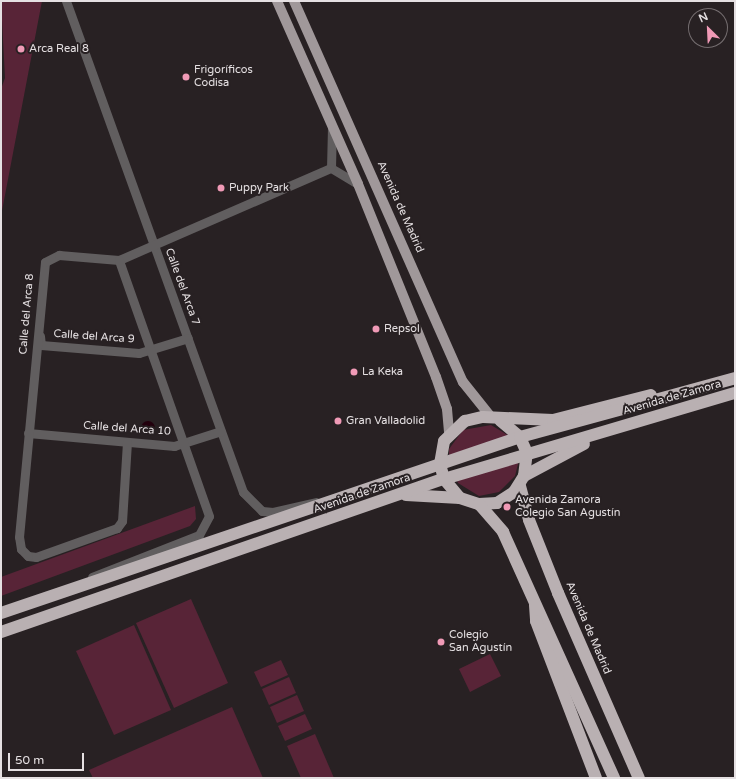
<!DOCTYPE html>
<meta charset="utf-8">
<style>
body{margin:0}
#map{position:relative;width:736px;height:779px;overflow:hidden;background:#282123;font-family:"Varela Round",sans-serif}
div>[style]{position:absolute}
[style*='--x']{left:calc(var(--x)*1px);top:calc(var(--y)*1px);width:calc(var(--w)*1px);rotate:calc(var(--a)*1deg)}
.green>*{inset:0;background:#582437}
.water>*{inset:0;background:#22000d}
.round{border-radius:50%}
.street>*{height:9px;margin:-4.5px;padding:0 4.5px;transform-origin:4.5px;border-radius:4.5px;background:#615e5f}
.primary>*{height:10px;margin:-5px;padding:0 5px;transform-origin:5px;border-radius:5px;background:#a0989a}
.highway>*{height:12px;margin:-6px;padding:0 6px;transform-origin:6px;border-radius:6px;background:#b9b0b2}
.dots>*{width:11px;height:11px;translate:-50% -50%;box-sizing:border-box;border:2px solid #282123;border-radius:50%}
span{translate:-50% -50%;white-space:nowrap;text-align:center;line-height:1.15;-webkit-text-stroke:4px #282123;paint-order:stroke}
.poi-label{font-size:11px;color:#e5e0e2}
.left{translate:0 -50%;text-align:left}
.street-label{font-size:11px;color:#e5e0e2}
.frame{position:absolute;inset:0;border:2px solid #e5e0e2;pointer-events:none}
.north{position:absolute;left:688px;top:8px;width:40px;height:40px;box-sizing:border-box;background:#282123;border:1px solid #746d6f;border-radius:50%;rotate:336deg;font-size:11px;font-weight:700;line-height:16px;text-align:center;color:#e5e0e2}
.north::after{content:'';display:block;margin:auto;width:14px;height:18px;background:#f09ab6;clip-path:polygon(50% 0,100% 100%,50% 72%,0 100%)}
.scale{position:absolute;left:8px;top:753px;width:76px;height:18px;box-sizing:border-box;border:2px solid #e5e0e2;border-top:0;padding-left:5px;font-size:12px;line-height:14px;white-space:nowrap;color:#e5e0e2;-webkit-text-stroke:3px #282123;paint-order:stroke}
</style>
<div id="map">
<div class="green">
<i style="clip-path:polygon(1px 1px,42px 1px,1px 216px,1px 89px,5px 78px)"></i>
<i style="clip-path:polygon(491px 425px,511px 437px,449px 455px,449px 449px,463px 430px)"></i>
<i style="clip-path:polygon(519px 460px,515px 476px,499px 492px,479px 496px,458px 483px,457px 480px)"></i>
<i style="clip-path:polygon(195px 506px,196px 519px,190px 526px,1px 596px,1px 577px)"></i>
<i style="clip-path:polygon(191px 599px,228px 683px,174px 708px,136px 623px)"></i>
<i style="clip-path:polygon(134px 625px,171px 710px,114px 735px,76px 651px)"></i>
<i style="clip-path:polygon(490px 654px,501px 676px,470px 692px,459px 669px)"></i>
<i style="clip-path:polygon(281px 660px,288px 675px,261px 687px,254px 672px)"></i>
<i style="clip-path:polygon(289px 677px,296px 693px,269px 705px,262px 689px)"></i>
<i style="clip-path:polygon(297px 695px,304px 711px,277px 723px,270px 707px)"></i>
<i style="clip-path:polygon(232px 707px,263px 778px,93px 778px,89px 770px)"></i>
<i style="clip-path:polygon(305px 714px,312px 729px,285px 741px,278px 726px)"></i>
<i style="clip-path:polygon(315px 734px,334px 778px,301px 778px,287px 746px)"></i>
</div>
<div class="water">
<i class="round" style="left:141px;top:421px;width:14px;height:14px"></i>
</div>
<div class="street">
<i style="--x:66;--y:1;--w:522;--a:70.18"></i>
<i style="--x:243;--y:492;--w:27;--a:45"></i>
<i style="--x:262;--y:511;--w:11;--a:5"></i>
<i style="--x:273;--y:512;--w:44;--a:-13.1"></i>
<i style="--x:331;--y:168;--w:41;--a:-88.6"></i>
<i style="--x:331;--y:168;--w:31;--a:31"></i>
<i style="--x:40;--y:336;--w:9;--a:84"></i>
<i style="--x:41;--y:345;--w:98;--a:4.7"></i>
<i style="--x:139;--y:353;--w:51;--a:-17"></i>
<i style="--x:28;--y:433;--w:147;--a:5.1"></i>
<i style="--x:174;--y:446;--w:49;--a:-17.7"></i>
<i style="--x:127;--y:442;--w:79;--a:93.6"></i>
<i style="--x:122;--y:521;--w:9;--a:126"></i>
<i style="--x:117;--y:528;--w:86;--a:160.3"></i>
<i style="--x:36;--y:557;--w:8;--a:-173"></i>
<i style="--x:28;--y:556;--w:10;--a:-135"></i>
<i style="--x:21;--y:549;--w:12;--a:-99"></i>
<i style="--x:19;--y:537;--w:276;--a:-84.6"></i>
<i style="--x:45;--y:262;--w:16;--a:-27"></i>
<i style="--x:59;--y:255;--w:60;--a:4.8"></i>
<i style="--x:119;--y:260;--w:231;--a:-23.5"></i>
<i style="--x:92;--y:577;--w:115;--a:-21.4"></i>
<i style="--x:199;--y:535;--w:21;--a:-62"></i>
<i style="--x:209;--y:516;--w:271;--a:-109.4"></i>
</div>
<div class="primary">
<i style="--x:277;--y:1;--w:200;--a:66.1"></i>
<i style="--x:358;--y:184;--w:208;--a:68"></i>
<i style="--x:436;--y:377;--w:34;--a:71"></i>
<i style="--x:447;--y:409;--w:25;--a:85"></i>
<i style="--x:294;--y:1;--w:417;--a:66.1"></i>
<i style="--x:463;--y:382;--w:45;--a:51.3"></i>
</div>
<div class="highway">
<i style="--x:524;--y:476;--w:68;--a:-28.1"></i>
<i style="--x:520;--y:486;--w:35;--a:75"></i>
<i style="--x:529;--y:520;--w:79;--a:68.3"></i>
<i style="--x:558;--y:593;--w:202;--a:66.4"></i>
<i style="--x:406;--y:495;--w:54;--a:3.2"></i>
<i style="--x:460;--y:498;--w:20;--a:18"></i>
<i style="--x:479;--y:504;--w:18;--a:-3"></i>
<i style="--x:497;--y:503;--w:20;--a:-33"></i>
<i style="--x:514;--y:492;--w:19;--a:-58"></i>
<i style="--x:524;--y:476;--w:23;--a:-83"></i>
<i style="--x:527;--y:453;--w:17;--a:-114"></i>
<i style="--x:520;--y:437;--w:26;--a:-140"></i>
<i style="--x:460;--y:498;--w:25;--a:-130"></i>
<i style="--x:444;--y:479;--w:16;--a:-105"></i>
<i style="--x:440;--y:464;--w:23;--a:-80"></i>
<i style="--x:444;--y:441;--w:29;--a:-44"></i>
<i style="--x:465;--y:421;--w:18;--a:-13"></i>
<i style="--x:483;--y:417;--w:70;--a:2.5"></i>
<i style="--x:553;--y:420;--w:101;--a:-14.3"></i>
<i style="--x:479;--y:504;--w:37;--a:49"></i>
<i style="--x:503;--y:532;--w:270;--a:65.7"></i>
<i style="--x:535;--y:605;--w:16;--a:86"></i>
<i style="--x:536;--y:621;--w:168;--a:69.1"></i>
<i style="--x:1;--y:613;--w:548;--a:-18.73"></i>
<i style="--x:520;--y:437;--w:223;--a:-15.3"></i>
<i style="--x:1;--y:632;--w:469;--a:-19.1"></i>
<i style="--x:444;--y:479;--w:303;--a:-16.5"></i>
</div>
<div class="dots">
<i style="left:21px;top:49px;background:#f09ab6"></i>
<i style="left:186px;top:77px;background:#f09ab6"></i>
<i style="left:221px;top:188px;background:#f09ab6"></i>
<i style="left:376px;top:329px;background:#f09ab6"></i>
<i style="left:354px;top:372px;background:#f09ab6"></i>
<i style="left:338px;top:421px;background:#f09ab6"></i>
<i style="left:507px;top:507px;background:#f09ab6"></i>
<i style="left:441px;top:642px;background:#f09ab6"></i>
</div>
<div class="poi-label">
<span class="left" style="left:29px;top:49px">Arca Real 8</span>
<span class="left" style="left:194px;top:77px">Frigoríficos<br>Codisa</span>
<span class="left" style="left:229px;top:188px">Puppy Park</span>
<span class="left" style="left:384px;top:329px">Repsol</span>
<span class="left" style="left:362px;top:372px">La Keka</span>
<span class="left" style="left:346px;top:421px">Gran Valladolid</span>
<span class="left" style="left:515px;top:507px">Avenida Zamora<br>Colegio San Agustín</span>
<span class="left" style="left:449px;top:642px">Colegio<br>San Agustín</span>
</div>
<div class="street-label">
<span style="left:400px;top:207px;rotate:66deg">Avenida de Madrid</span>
<span style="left:182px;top:287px;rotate:70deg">Calle del Arca 7</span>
<span style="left:27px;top:314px;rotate:-85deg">Calle del Arca 8</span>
<span style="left:94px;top:337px;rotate:4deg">Calle del Arca 9</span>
<span style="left:672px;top:398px;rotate:-16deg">Avenida de Zamora</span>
<span style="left:127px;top:429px;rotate:4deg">Calle del Arca 10</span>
<span style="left:362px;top:494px;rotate:-19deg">Avenida de Zamora</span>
<span style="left:588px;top:628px;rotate:67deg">Avenida de Madrid</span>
</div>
<div class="frame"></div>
<div class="north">N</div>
<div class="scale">50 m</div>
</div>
